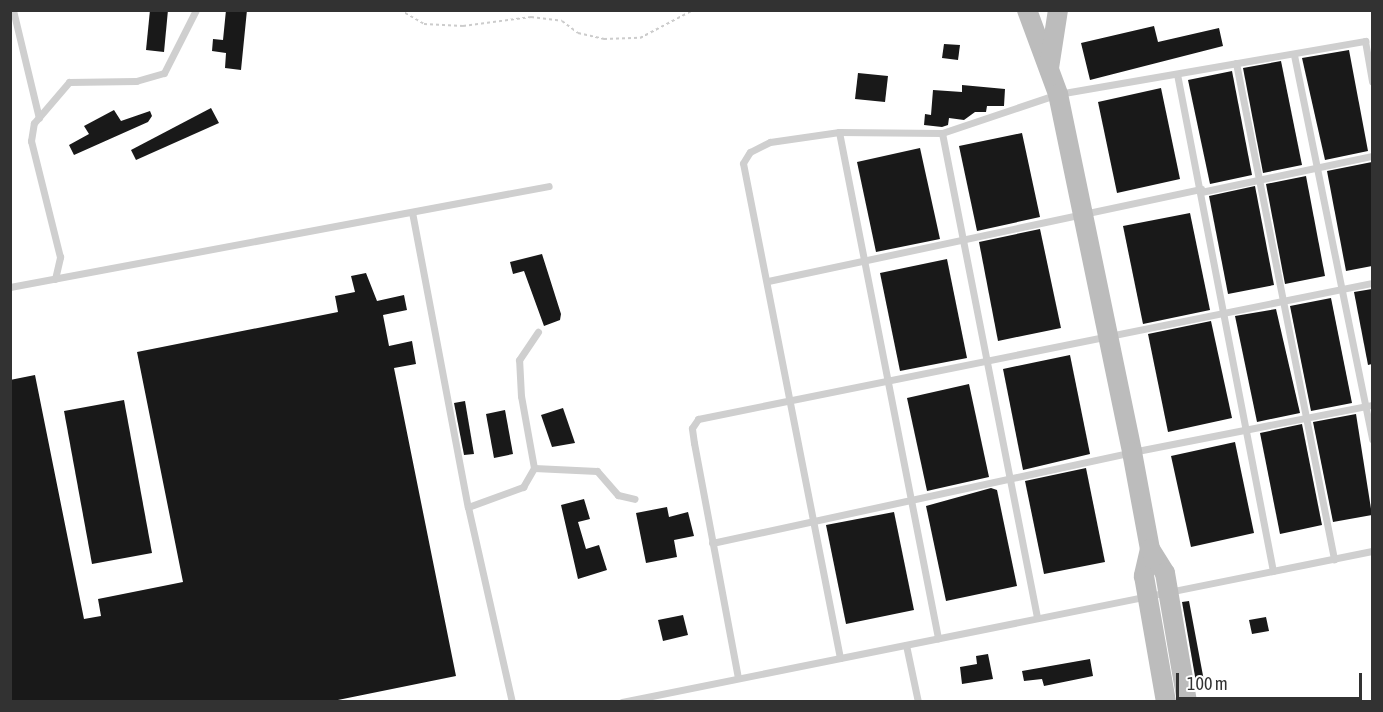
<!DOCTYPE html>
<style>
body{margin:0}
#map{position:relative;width:1383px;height:712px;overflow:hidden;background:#fff;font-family:"Asap Condensed",sans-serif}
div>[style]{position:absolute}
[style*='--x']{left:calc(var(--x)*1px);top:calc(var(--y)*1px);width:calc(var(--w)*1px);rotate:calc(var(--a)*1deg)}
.building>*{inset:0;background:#191919}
.path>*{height:2px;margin-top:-1px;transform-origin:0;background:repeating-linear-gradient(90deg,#ccc 0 3px,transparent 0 6px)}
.lane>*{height:7px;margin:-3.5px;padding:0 3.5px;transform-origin:3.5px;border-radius:3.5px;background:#cfcfcf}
.secondary>*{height:20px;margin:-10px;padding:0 10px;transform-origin:10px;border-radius:10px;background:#bcbcbc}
span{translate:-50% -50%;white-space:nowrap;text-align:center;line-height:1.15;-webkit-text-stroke:6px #fff;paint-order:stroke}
.frame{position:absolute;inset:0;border:12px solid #323232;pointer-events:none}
.scale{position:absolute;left:1176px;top:673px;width:186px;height:27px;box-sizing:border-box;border:3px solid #323232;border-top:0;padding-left:8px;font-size:18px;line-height:21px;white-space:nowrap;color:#323232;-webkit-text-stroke:4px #fff;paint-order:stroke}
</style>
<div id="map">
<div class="building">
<i style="clip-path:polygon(150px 10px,168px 10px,164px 52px,146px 50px)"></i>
<i style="clip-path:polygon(226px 10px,247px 10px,241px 70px,225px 68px,226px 53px,212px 51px,213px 39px,223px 40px)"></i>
<i style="clip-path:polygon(1154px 26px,1158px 42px,1219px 28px,1223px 46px,1090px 80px,1081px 43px)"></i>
<i style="clip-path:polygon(944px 44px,960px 45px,958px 60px,942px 58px)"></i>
<i style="clip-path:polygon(1349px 50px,1368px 151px,1325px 160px,1302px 58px)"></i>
<i style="clip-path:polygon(1281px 61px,1302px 165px,1263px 173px,1243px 68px)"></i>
<i style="clip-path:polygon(1232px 71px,1252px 175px,1210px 184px,1188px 80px)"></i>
<i style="clip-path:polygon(858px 73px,888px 76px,885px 102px,855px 99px)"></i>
<i style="clip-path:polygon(962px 85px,1005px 89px,1004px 106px,987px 106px,986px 112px,975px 112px,964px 120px,949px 118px,948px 125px,942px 127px,924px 125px,925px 114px,931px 115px,933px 90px,962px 92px)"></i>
<i style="clip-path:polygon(1161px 88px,1180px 179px,1117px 193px,1098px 102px)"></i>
<i style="clip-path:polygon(211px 108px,219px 123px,136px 160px,131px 150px)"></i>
<i style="clip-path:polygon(114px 110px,121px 121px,150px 111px,152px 116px,148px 122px,74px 155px,69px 145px,89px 134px,84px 126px)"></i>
<i style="clip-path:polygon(1022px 133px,1040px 217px,977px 231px,959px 146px)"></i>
<i style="clip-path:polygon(920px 148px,940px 239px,876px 252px,857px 162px)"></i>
<i style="clip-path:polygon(1372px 162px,1372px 266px,1346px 271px,1327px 171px)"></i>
<i style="clip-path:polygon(1306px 176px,1325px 276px,1285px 284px,1266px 184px)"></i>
<i style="clip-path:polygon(1255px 186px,1274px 285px,1228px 294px,1209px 196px)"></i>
<i style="clip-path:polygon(1190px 213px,1210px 310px,1143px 324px,1123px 226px)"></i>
<i style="clip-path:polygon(1040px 229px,1061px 328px,998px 341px,979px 242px)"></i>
<i style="clip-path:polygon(542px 254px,561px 314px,560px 320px,544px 326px,524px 271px,513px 274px,510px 262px)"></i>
<i style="clip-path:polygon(947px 259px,967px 358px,900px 371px,880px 273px)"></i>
<i style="clip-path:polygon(366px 273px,377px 301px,404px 295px,407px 310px,383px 315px,389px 346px,412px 341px,416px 364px,394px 368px,456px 676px,328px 702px,10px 702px,10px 380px,35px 375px,84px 619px,101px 616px,98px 599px,183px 582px,137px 352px,338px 312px,335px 296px,355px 292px,351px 276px)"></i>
<i style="clip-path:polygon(1372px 289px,1372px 364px,1368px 365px,1354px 292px)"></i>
<i style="clip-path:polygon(1331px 298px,1352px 403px,1311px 411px,1290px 306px)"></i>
<i style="clip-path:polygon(1276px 309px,1300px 413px,1257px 422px,1235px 316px)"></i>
<i style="clip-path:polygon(1211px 321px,1232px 418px,1168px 432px,1148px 334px)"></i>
<i style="clip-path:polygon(1070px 355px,1090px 454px,1023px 470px,1003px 369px)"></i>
<i style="clip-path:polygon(969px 384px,989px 477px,927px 491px,907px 398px)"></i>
<i style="clip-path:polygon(124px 400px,152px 553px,92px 564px,64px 411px)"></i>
<i style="clip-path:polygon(465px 401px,474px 454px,464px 455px,454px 403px)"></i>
<i style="clip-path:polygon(563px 408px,575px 443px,552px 447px,541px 415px)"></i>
<i style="clip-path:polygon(505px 410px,513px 454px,494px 458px,486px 414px)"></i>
<i style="clip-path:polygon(1356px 414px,1372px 515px,1333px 522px,1313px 422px)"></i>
<i style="clip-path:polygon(1302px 424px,1322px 525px,1280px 534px,1260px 433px)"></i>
<i style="clip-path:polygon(1235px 442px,1254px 533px,1191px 547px,1171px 456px)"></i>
<i style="clip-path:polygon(1086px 468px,1105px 562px,1044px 574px,1025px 481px)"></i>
<i style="clip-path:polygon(991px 488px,997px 490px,1017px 586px,946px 601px,926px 506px)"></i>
<i style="clip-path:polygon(584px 499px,590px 519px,578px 522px,586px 549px,599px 545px,607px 570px,578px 579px,561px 505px)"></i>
<i style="clip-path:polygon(667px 507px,669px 517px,688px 512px,694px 536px,674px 540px,677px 557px,646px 563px,636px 513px)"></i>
<i style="clip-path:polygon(894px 512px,914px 610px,846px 624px,826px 525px)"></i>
<i style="clip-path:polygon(1189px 601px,1204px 681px,1196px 682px,1182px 602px)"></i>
<i style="clip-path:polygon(683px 615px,688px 635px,663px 641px,658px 620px)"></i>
<i style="clip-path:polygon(1266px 617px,1269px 631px,1252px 634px,1249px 620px)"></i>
<i style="clip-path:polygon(988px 654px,993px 679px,962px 684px,960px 667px,977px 664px,976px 656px)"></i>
<i style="clip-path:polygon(1090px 659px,1093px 676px,1044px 686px,1042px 679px,1024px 681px,1022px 671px)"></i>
</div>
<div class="path">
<i style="--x:400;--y:10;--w:28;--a:30"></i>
<i style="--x:424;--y:24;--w:39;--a:3"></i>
<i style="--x:463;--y:26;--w:69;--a:-7.5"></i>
<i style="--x:531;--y:17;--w:31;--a:7"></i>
<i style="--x:562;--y:21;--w:20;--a:37"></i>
<i style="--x:578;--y:33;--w:27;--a:13"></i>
<i style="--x:604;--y:39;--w:36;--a:-2"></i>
<i style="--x:640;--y:38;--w:60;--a:-27.8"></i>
</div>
<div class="lane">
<i style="--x:13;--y:10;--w:111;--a:76.5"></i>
<i style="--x:1294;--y:55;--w:392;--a:78.5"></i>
<i style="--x:1236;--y:63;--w:506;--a:78.82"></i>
<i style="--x:1177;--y:74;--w:506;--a:79.07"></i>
<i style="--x:839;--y:132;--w:516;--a:78.93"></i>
<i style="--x:942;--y:133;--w:494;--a:78.9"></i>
<i style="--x:1201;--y:192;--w:175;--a:-11.9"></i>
<i style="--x:412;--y:212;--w:300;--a:79.3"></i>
<i style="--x:468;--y:507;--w:200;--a:77.3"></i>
<i style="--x:55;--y:279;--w:23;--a:-77"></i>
<i style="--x:60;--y:257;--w:120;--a:-104"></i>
<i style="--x:31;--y:141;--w:18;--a:-81"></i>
<i style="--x:34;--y:123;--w:54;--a:-49.5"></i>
<i style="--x:69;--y:82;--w:67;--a:-0.9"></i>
<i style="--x:136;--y:81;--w:29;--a:-16"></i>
<i style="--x:164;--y:73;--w:71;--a:-63.1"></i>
<i style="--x:768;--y:281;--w:443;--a:-12"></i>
<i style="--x:10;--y:287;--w:548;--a:-10.61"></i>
<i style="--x:534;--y:468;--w:63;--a:2.7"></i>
<i style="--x:597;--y:471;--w:32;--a:49"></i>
<i style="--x:618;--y:495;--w:17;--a:13"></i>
<i style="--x:468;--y:507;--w:59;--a:-20"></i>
<i style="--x:523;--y:487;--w:22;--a:-60"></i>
<i style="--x:534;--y:468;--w:73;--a:-100.2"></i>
<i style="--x:521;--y:396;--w:36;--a:-93"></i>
<i style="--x:519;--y:360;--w:34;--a:-56"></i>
<i style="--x:712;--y:543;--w:430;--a:-12.2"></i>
<i style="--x:1132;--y:452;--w:245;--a:-11.1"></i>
<i style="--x:906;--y:645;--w:58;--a:78.1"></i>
<i style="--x:840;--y:658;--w:504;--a:-101.09"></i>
<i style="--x:743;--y:163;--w:13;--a:-58"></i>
<i style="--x:750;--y:152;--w:22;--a:-27"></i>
<i style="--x:770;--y:142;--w:70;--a:-8.2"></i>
<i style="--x:839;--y:132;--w:103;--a:0.6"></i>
<i style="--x:942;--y:133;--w:122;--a:-18.6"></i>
<i style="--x:1058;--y:94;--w:312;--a:-9.8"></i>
<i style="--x:1365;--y:41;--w:41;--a:80.1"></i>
<i style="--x:738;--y:678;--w:239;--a:-100.6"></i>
<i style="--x:694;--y:443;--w:15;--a:-98"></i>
<i style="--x:692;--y:428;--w:11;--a:-56"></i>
<i style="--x:698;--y:419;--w:688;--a:-11.41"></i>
<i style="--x:622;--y:702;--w:765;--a:-11.38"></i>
</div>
<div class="secondary">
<i style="--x:1027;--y:10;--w:90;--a:69.7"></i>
<i style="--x:1058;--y:94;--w:366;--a:78.3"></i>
<i style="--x:1132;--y:452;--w:99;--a:79.5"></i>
<i style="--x:1150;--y:549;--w:28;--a:103"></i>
<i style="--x:1144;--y:576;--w:128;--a:80.1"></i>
<i style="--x:1049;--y:68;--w:59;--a:-81.2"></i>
<i style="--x:1150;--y:549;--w:28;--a:58"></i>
<i style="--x:1165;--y:573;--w:131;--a:80.3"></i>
</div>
<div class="frame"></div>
<div class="scale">100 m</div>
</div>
